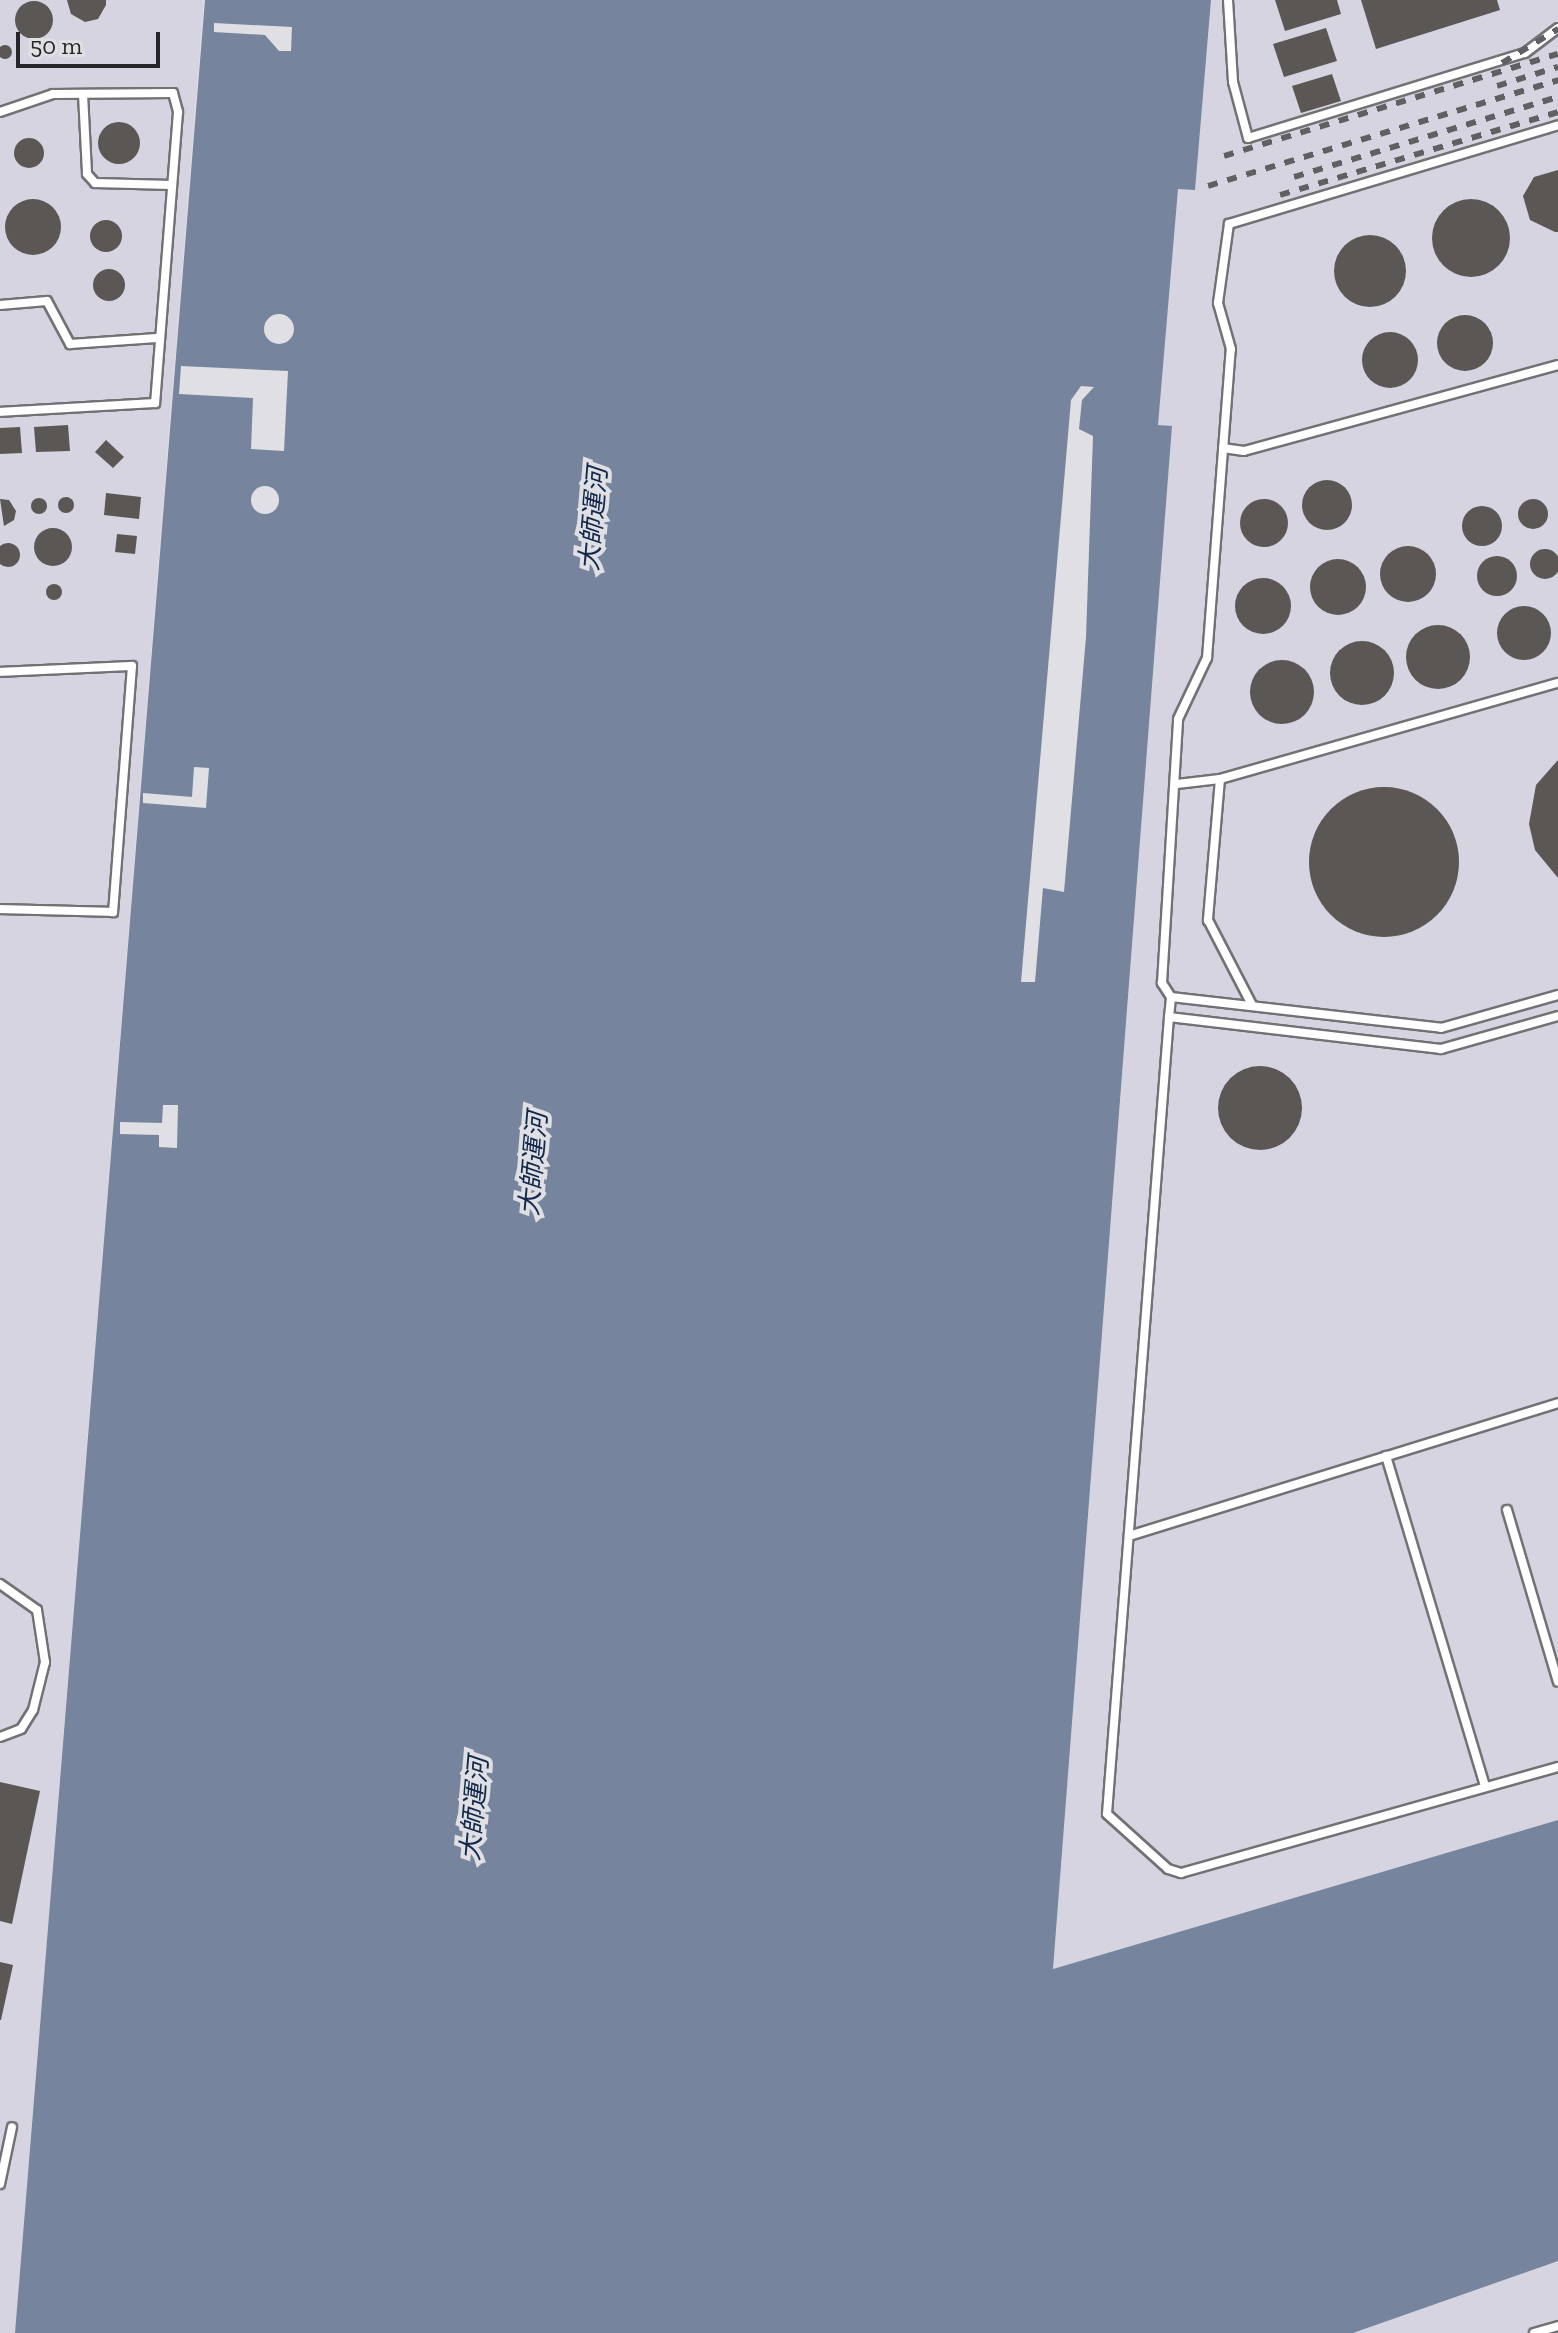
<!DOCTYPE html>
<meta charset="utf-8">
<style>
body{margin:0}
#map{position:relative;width:1558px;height:2333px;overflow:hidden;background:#e0e0e4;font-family:"Zilla Slab","Noto Sans JP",serif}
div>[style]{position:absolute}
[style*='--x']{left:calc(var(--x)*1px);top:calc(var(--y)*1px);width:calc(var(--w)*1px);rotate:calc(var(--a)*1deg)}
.built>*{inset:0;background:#d5d4e0}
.water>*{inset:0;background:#76859d}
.pier>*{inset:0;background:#e0e0e4}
.round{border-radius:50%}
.building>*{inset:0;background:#5b5755}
.roads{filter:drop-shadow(2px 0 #727275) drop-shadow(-2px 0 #727275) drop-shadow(0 2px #727275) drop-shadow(0 -2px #727275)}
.service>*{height:8px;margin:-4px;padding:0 4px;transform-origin:4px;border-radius:4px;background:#fff}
.rail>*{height:6px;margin-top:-3px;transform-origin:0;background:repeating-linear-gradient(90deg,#606063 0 10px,transparent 0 20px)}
span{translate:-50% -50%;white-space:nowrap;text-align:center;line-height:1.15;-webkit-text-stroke:8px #e0e0e4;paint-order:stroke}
.water-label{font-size:26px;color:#12294c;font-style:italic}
.scale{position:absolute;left:16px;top:32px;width:144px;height:36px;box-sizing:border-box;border:4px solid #262628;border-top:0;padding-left:10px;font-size:24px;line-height:28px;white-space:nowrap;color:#262628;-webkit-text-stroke:6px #e0e0e4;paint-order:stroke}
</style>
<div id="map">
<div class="built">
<i style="clip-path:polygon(0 0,204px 0,15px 2333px,0 2333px)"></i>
<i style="clip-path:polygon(1211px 0,1558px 0,1558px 1820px,1053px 1969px,1172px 427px,1157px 426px,1178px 189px,1195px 189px)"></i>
<i style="clip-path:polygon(1558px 2261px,1558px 2333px,1353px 2333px)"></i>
</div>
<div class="water">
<i style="clip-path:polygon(205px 0,1211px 0,1195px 190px,1178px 189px,1158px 425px,1172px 426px,1053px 1969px,1558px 1820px,1558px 2261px,1353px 2333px,15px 2333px)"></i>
</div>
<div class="pier">
<i style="clip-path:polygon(214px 23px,292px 27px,291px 51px,279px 51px,265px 35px,214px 32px)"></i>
<i class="round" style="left:264px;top:314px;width:30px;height:30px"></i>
<i style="clip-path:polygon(181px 366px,288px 371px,284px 451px,251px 449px,253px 398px,179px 394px)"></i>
<i style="clip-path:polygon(1081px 386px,1094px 387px,1082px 400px,1079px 429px,1093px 436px,1086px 637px,1064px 892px,1043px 888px,1035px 982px,1021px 982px,1071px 400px)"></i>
<i class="round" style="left:251px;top:486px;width:28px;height:28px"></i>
<i style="clip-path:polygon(194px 767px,209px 768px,206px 808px,143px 803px,143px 793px,192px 797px)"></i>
<i style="clip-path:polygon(163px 1105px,178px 1105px,177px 1148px,159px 1147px,159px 1135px,120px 1134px,120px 1122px,162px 1123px)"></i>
</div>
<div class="building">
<i style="clip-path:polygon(67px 0,106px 0,106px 5px,98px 19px,85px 22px,71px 14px)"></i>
<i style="clip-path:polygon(1275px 0,1337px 0,1341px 14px,1285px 31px)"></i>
<i style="clip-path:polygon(1361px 0,1497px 0,1500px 10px,1376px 49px)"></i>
<i class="round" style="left:15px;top:1px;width:38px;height:38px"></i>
<i style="clip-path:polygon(1326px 28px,1337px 61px,1284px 77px,1273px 44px)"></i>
<i class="round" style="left:-2px;top:45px;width:14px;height:14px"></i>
<i style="clip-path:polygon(1332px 74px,1341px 101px,1301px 113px,1292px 86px)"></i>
<i class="round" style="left:98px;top:122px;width:42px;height:42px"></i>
<i class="round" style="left:14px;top:138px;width:30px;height:30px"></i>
<i style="clip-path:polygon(1558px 170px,1558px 232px,1555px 232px,1530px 220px,1523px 196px,1534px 177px)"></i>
<i class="round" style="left:1432px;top:199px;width:78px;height:78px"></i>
<i class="round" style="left:5px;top:199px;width:56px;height:56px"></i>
<i class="round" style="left:90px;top:220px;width:32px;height:32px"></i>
<i class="round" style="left:1334px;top:235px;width:72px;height:72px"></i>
<i class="round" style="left:93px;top:269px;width:32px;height:32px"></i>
<i class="round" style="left:1437px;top:315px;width:56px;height:56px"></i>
<i class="round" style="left:1362px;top:332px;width:56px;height:56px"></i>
<i style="clip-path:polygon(68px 425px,70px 451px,36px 452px,34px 427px)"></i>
<i style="clip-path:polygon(20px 427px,22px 453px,0 454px,0 428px)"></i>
<i style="clip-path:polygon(106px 440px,124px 457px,113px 468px,95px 452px)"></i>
<i class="round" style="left:1302px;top:480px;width:50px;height:50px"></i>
<i style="clip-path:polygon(106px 493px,141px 497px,139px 519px,104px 515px)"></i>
<i class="round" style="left:58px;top:497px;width:16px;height:16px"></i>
<i class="round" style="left:31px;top:498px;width:16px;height:16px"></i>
<i class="round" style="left:1240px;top:499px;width:48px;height:48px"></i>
<i class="round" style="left:1518px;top:499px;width:30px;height:30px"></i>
<i style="clip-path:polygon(0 499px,9px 500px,16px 511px,14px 520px,4px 526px)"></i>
<i class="round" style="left:1462px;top:506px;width:40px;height:40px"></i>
<i class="round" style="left:34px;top:528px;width:38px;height:38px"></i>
<i style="clip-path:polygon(117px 534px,137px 536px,135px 554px,115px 552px)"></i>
<i class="round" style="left:-4px;top:543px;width:24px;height:24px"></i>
<i class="round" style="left:1380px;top:546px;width:56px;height:56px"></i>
<i class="round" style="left:1530px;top:549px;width:30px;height:30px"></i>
<i class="round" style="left:1477px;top:556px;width:40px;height:40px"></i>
<i class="round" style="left:1310px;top:559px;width:56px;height:56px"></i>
<i class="round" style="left:1235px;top:578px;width:56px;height:56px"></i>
<i class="round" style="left:46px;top:584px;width:16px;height:16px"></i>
<i class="round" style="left:1497px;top:606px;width:54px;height:54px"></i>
<i class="round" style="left:1406px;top:625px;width:64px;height:64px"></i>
<i class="round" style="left:1330px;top:641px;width:64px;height:64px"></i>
<i class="round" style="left:1250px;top:660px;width:64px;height:64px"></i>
<i style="clip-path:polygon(1558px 760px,1558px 878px,1535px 850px,1529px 824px,1536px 785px)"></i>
<i class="round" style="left:1309px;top:787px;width:150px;height:150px"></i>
<i class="round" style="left:1218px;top:1066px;width:84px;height:84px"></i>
<i style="clip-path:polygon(0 1782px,40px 1791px,12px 1924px,0 1921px)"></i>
<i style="clip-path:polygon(0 1962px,13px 1965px,1px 2020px,0 2020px)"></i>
</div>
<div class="roads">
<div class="service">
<i style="--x:1228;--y:0;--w:82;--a:86.5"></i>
<i style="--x:1233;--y:82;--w:58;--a:75"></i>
<i style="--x:1248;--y:138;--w:290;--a:-17.1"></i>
<i style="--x:1525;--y:53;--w:41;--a:-37.1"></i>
<i style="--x:83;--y:94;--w:80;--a:87.1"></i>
<i style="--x:87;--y:174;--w:12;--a:48"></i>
<i style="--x:95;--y:183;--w:77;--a:1.5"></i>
<i style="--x:0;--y:112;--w:56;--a:-18.8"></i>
<i style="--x:53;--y:94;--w:120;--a:-0.5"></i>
<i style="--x:173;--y:93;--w:20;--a:75"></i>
<i style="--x:178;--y:112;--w:292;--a:94.5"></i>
<i style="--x:155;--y:403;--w:155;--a:176.7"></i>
<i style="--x:0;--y:305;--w:47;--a:-4.9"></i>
<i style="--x:47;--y:301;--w:49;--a:61.9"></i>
<i style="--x:70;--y:344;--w:87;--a:-3.9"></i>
<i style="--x:1223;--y:448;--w:21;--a:8"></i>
<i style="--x:1244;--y:451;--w:326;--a:-15.3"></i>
<i style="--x:0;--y:672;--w:132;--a:-2.6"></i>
<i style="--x:132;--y:666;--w:247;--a:94.4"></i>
<i style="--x:113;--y:912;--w:113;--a:-178.5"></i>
<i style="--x:1220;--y:779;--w:142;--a:94.9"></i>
<i style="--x:1208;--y:920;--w:96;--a:62.6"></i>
<i style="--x:1177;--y:784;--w:43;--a:-6.6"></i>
<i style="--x:1220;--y:779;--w:351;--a:-15.9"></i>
<i style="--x:1171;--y:997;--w:272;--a:6.5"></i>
<i style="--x:1441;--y:1028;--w:122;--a:-15.8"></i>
<i style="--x:1558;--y:1016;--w:122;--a:164.2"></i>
<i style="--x:1441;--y:1049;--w:274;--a:-173.3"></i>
<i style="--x:1169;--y:1017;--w:799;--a:94.45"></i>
<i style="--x:1107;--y:1814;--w:82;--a:42"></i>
<i style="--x:1168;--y:1869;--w:14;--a:17"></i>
<i style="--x:1181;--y:1873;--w:392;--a:-15.7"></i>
<i style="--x:1169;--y:1017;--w:20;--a:-84"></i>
<i style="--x:1171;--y:997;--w:17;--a:-123"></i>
<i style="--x:1162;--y:983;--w:264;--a:-86.5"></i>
<i style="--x:1178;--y:719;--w:68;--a:-64.6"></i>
<i style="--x:1207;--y:658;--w:310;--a:-85.6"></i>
<i style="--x:1231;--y:349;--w:48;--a:-105.8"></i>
<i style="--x:1218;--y:303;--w:80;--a:-82.1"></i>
<i style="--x:1229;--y:224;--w:344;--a:-16.7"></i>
<i style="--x:1386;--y:1456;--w:345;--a:73.3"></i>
<i style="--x:1507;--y:1510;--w:179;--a:73.5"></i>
<i style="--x:1129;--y:1536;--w:449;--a:-17.2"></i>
<i style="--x:0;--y:1584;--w:45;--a:35.1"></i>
<i style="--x:37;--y:1610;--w:53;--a:81.3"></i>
<i style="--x:45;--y:1662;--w:49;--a:104"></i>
<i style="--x:33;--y:1710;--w:22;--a:122"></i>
<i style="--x:21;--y:1729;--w:22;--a:159"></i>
<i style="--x:0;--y:2184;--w:58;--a:-78.1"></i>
<i style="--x:1534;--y:2333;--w:25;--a:-16"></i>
</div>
</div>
<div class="rail">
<i style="--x:1502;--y:63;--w:66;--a:-31.3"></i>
<i style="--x:1497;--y:86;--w:64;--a:-17.3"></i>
<i style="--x:1224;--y:156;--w:349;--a:-17"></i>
<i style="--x:1294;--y:177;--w:276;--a:-16.9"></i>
<i style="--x:1208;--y:186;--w:366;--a:-16.8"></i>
<i style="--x:1280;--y:195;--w:290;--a:-16.6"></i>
</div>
<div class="water-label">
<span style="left:594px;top:519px;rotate:-85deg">大師運河</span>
<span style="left:534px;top:1164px;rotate:-85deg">大師運河</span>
<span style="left:475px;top:1809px;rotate:-85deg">大師運河</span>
</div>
<div class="scale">50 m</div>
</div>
